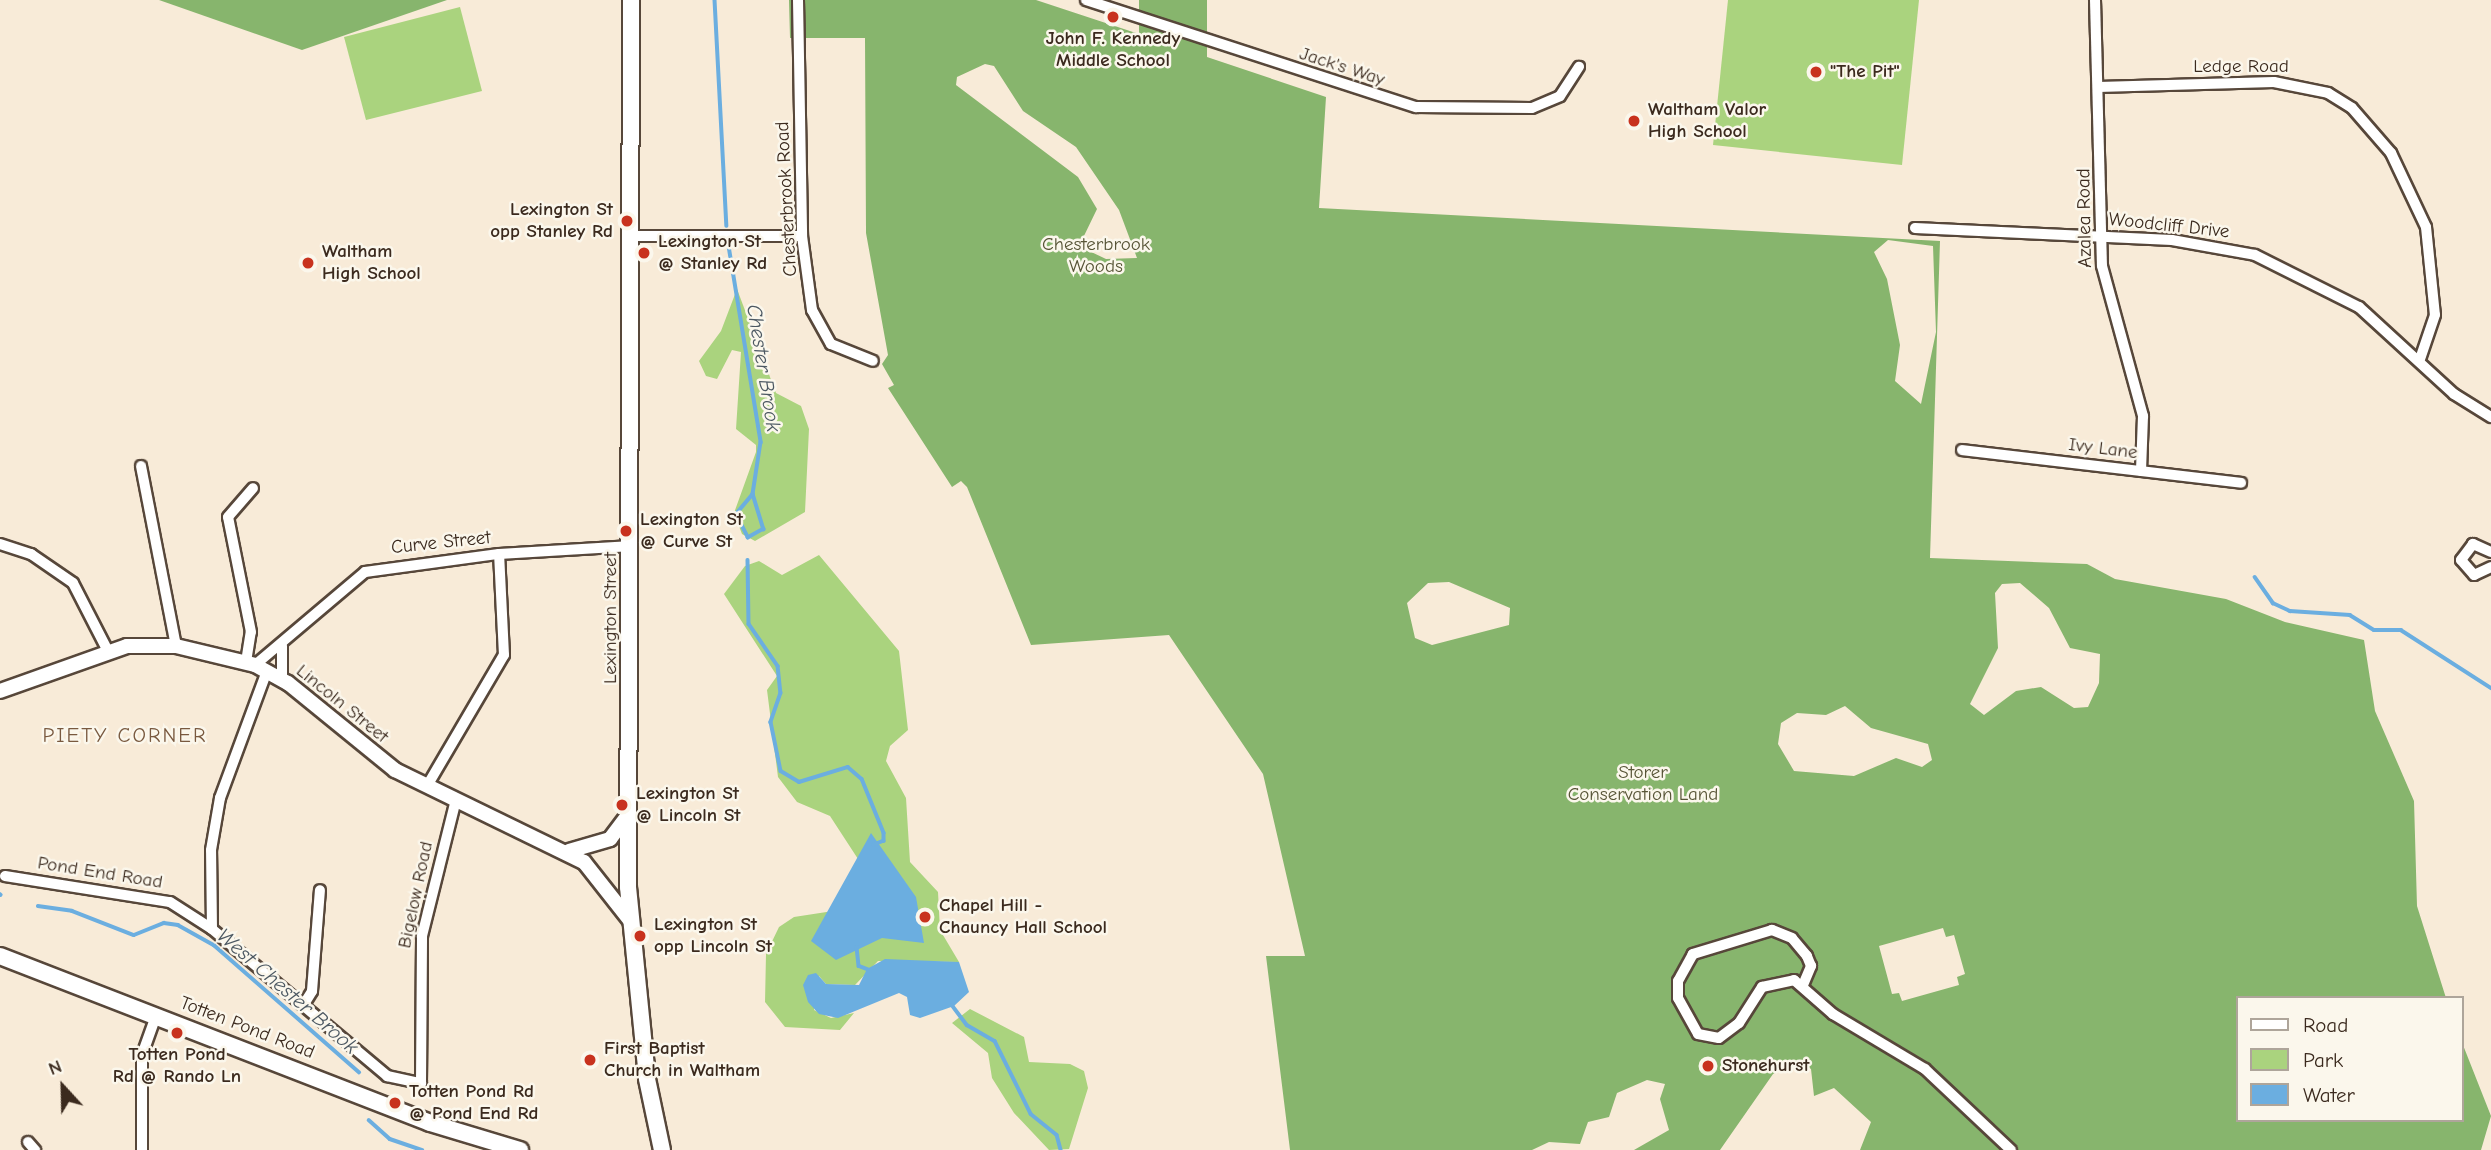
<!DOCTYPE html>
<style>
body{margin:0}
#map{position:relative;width:2491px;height:1150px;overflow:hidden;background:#f8ebd8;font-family:"Comic Neue",sans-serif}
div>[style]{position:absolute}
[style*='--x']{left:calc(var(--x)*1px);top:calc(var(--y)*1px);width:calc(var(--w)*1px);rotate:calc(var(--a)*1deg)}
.green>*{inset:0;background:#aad37e}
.forest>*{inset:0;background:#87b56d}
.water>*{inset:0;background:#6baee0}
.stream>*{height:3.5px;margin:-1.75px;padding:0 1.75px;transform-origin:1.75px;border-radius:1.75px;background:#6baee0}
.roads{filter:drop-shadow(2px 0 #57473a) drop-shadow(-2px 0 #57473a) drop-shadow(0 2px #57473a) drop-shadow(0 -2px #57473a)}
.street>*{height:10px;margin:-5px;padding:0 5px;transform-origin:5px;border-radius:5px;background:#fff}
.secondary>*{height:14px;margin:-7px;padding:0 7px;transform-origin:7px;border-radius:7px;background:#fff}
.primary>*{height:16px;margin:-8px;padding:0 8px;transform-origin:8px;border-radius:8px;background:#fff}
.dots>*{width:19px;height:19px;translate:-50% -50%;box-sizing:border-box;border:4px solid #fbf7ec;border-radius:50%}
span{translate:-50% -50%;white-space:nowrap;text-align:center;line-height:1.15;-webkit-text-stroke:5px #fbf7ec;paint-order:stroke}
.poi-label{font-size:19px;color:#3b2a1e;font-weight:700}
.left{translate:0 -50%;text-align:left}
.right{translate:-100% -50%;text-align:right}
.street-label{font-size:19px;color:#3b2a1e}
.park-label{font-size:19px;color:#575436}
.water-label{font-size:21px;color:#4c5862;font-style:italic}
.neighbourhood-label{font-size:21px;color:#79593f;letter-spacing:2px}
.legend{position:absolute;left:2236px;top:996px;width:228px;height:126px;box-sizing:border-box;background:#fbf7ec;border:2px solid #aea59a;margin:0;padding:9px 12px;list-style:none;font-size:21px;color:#3b2a1e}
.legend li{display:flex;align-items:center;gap:14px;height:35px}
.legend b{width:35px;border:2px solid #aea59a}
.north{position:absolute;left:28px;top:1052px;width:70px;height:70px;-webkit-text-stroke:5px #fbf7ec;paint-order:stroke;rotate:338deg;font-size:19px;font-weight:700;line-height:28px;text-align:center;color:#3b2a1e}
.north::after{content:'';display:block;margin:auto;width:24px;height:32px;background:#3b2a1e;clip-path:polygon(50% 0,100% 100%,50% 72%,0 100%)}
</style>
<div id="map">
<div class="green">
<i style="clip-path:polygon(1728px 0,1919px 0,1902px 165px,1713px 145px)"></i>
<i style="clip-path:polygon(460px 7px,482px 91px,366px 120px,344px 37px)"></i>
<i style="clip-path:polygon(737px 289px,776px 393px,801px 406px,809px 429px,805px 512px,755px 541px,742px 534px,734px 513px,756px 452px,756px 445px,736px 429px,741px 352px,732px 350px,717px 379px,706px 376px,699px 361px,721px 331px)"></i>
<i style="clip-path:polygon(819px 555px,899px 651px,908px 730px,890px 746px,886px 761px,906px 798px,910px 862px,938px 892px,940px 930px,959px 962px,878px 961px,855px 985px,826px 984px,819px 976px,814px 1010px,831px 1018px,854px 1013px,840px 1030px,785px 1027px,765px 1002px,766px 954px,779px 927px,794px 917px,833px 911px,858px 859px,830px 816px,797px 802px,778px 777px,767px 690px,777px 676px,724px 594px,745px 566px,759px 561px,782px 575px)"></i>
<i style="clip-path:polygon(970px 1009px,1024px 1037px,1029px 1062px,1070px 1064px,1084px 1071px,1088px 1088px,1069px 1149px,1049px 1150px,1014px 1113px,992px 1078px,988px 1053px,952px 1023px)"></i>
</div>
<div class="forest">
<i style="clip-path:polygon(159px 0,447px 0,302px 50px)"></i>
<i style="clip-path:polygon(evenodd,789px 0,1036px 0,1139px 34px,1139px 0,1207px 0,1207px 57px,1326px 97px,1319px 208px,1940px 241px,1930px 558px,2087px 564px,2115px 579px,2226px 599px,2285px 622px,2364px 640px,2375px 711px,2414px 801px,2417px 906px,2446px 998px,2237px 998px,2237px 1120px,2461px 1120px,2461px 1040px,2491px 1116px,2481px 1150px,1860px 1150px,1871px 1122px,1834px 1088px,1814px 1096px,1811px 1069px,1798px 1060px,1773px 1074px,1720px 1150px,1634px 1150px,1669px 1130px,1660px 1099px,1665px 1084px,1647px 1080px,1617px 1093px,1609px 1117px,1588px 1122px,1580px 1144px,1549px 1142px,1532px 1150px,1290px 1150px,1266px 956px,1305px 956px,1263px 774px,1169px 635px,1031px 645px,967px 487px,961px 481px,952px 487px,888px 388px,894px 385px,882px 364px,888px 355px,866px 233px,865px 38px,790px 38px,789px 0,985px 64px,994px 66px,1023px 111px,1076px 147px,1119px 210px,1137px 258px,1106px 259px,1085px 249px,1082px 240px,1097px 209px,1078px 177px,956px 85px,957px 77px,985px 64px,789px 0,1888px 240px,1933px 246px,1936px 332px,1921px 404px,1895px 381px,1900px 345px,1887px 279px,1874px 252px,1888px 240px,789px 0,1449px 582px,1510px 608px,1509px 625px,1432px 645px,1415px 638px,1407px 603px,1428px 583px,1449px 582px,789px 0,2020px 583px,2049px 608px,2070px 648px,2100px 654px,2099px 683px,2088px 707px,2074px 708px,2041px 687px,2016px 691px,1984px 715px,1970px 704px,1998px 648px,1995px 593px,2002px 584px,2020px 583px,789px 0,1845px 706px,1871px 728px,1928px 744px,1932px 760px,1922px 767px,1896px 758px,1854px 776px,1794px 771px,1778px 744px,1781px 723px,1797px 713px,1826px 715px,1845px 706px,789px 0,1943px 928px,1946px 937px,1954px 935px,1965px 974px,1957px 977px,1959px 985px,1902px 1001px,1899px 993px,1892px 994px,1879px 946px,1943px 928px)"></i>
</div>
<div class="water">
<i style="clip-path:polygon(871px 833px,916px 897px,924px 943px,882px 938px,836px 960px,811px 941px)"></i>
<i style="clip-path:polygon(885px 959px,959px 962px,969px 992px,954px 1006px,920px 1018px,910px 1015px,907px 997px,899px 993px,838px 1018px,819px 1014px,808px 1002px,803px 985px,808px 975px,816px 973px,826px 984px,859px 985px,867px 969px)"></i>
</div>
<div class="stream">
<i style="--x:715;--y:0;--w:226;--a:87"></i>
<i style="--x:729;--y:246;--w:199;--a:80.7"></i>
<i style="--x:761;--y:442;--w:53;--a:98.7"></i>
<i style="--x:753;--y:494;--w:37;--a:73"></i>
<i style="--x:764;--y:529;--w:18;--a:151"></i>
<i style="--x:748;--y:538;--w:27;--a:-117"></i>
<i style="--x:736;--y:514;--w:26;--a:-50"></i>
<i style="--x:748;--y:560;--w:64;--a:89.1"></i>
<i style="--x:749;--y:624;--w:51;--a:55.4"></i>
<i style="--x:778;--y:666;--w:27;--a:84"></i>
<i style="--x:781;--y:693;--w:31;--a:109"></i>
<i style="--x:771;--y:722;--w:50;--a:78.5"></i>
<i style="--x:781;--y:771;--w:21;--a:31"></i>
<i style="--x:799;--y:782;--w:51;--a:-17"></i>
<i style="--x:848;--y:767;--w:18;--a:41"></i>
<i style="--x:862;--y:779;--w:58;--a:67.8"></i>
<i style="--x:884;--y:833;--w:8;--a:90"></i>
<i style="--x:884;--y:841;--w:11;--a:158"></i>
<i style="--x:2255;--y:577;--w:32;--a:55"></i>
<i style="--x:2273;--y:603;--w:19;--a:25"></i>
<i style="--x:2290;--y:611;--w:60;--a:3.8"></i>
<i style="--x:2350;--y:615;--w:28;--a:32"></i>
<i style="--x:2374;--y:630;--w:27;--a:0"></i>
<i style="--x:2401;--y:630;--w:107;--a:32.8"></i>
<i style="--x:0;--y:894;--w:1;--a:45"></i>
<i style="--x:38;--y:906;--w:34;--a:8"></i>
<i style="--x:72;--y:911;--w:66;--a:21.2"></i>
<i style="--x:134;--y:935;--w:32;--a:-22"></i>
<i style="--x:164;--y:923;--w:14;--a:8"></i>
<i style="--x:178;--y:925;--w:41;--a:29.1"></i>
<i style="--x:214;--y:945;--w:193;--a:41.2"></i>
<i style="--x:857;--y:947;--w:19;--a:84"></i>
<i style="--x:859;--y:966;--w:12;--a:20"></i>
<i style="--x:952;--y:1005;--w:25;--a:53"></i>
<i style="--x:967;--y:1025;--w:32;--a:30"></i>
<i style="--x:995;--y:1041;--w:81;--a:63.7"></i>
<i style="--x:1031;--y:1114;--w:33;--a:39"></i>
<i style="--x:1057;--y:1135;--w:16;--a:75"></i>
<i style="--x:369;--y:1120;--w:28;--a:42"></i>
<i style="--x:390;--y:1139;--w:34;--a:19"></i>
</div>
<div class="roads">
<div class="street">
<i style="--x:798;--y:0;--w:236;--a:89"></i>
<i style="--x:802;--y:236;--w:75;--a:82.3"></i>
<i style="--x:812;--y:310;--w:39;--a:61"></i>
<i style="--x:831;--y:344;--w:45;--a:22"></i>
<i style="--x:1086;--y:0;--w:347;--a:18"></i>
<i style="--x:1416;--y:107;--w:116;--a:0.5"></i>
<i style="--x:1532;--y:108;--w:30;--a:-23"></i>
<i style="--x:1560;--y:96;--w:35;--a:-57"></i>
<i style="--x:2095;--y:0;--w:266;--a:88.5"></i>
<i style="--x:2102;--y:266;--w:156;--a:74.7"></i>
<i style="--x:2143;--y:416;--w:55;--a:92.1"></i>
<i style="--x:2098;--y:87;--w:176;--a:-1.6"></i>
<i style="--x:2274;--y:82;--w:55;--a:11.5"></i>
<i style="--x:2328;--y:93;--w:28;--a:32"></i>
<i style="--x:2352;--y:108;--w:60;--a:49.1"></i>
<i style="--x:2391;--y:153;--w:82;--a:64.7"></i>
<i style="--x:2426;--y:227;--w:88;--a:84.2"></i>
<i style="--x:2435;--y:315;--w:46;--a:108.8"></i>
<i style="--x:1915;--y:228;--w:257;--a:2.7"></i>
<i style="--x:2172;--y:240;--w:84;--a:10.2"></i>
<i style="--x:2255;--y:255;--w:116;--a:26.6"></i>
<i style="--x:2359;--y:307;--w:129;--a:42.5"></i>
<i style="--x:2454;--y:394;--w:44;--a:31.9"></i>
<i style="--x:633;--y:236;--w:169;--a:0"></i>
<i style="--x:1962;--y:450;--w:281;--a:6.7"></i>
<i style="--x:141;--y:466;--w:183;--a:79"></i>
<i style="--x:0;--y:544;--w:33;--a:18"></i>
<i style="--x:31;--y:554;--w:51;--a:34.6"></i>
<i style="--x:73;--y:583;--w:76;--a:62.8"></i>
<i style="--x:2491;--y:552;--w:20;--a:-156"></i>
<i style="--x:2473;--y:544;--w:20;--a:127"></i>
<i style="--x:2461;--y:560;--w:20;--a:49"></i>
<i style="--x:2474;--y:575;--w:19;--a:-25"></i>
<i style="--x:282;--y:646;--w:34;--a:90"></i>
<i style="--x:246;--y:662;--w:30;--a:-81"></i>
<i style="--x:251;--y:632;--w:117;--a:-101.3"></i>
<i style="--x:228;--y:517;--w:38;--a:-49"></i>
<i style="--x:255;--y:665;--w:144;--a:-40.2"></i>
<i style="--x:365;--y:572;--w:135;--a:-7.7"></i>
<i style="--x:499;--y:554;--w:133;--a:-3.4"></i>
<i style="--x:427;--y:786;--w:152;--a:-59.6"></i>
<i style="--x:504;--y:655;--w:101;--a:-92.8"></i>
<i style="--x:5;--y:876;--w:167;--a:9"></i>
<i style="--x:170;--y:902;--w:50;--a:32.7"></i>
<i style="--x:212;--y:929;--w:229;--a:40"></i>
<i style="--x:387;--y:1076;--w:35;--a:12"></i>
<i style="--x:421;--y:1083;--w:147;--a:-89.6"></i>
<i style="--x:422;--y:936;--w:140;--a:-76"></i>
<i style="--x:212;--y:929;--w:79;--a:-90.7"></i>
<i style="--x:211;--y:850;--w:53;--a:-80.2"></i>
<i style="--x:220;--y:798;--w:135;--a:-69.7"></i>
<i style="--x:1803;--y:985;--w:21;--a:-67"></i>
<i style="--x:1811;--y:966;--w:11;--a:-112"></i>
<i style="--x:1807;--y:956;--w:23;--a:-130"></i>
<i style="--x:1792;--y:938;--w:22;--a:-158"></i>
<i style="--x:1772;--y:930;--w:83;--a:163.1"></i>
<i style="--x:1693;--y:954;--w:31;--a:119"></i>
<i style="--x:1678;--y:981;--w:17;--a:90"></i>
<i style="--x:1678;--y:998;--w:41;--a:60.9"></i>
<i style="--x:1698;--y:1034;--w:21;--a:11"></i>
<i style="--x:1719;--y:1038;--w:25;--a:-37"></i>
<i style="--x:1739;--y:1023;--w:43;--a:-57.4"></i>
<i style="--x:1762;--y:987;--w:33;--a:-12"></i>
<i style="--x:1794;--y:980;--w:52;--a:41.1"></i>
<i style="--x:1833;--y:1014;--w:107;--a:30.9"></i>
<i style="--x:1925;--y:1069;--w:118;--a:43.3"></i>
<i style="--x:304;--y:1004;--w:15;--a:-58"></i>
<i style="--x:312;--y:991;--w:101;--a:-85.5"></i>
<i style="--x:28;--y:1142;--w:11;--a:49"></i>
<i style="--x:142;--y:1150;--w:95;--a:-90"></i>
<i style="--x:142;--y:1055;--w:41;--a:-70.3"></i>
</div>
<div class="secondary">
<i style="--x:0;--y:691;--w:135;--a:-19.5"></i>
<i style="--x:127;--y:646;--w:49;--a:0"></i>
<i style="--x:176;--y:646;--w:81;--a:13.5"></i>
<i style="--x:255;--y:665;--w:38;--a:29"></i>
<i style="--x:288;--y:683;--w:138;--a:39.1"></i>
<i style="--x:395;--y:770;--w:210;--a:26"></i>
<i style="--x:584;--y:862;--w:73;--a:51.7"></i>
<i style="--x:569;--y:851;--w:43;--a:-16.3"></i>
<i style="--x:610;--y:839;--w:31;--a:-53"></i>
</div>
<div class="primary">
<i style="--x:631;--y:0;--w:887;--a:90.19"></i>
<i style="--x:628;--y:887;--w:193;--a:84.3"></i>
<i style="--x:647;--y:1079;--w:73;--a:78.1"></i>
<i style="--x:0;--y:956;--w:461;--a:21.2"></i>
<i style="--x:430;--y:1123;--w:94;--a:16.7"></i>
</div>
</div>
<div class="dots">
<i style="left:1113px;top:17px;background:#c8321e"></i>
<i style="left:1816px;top:72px;background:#c8321e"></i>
<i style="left:1634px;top:121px;background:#c8321e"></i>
<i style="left:627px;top:221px;background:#c8321e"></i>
<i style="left:644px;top:253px;background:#c8321e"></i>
<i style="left:308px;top:263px;background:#c8321e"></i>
<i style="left:626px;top:531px;background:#c8321e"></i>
<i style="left:622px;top:805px;background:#c8321e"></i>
<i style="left:925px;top:917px;background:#c8321e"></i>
<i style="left:640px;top:936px;background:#c8321e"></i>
<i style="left:177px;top:1033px;background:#c8321e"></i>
<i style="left:590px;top:1060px;background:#c8321e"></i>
<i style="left:1708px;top:1066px;background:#c8321e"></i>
<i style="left:395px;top:1103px;background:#c8321e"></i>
</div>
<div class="poi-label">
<span style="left:1113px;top:50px">John F. Kennedy<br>Middle School</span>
<span class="left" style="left:1830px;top:72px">"The Pit"</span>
<span class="left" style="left:1648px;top:121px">Waltham Valor<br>High School</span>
<span class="right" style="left:613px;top:221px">Lexington St<br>opp Stanley Rd</span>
<span class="left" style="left:658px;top:253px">Lexington St<br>@ Stanley Rd</span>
<span class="left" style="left:322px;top:263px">Waltham<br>High School</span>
<span class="left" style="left:640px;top:531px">Lexington St<br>@ Curve St</span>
<span class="left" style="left:636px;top:805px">Lexington St<br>@ Lincoln St</span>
<span class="left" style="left:939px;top:917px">Chapel Hill -<br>Chauncy Hall School</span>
<span class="left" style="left:654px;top:936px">Lexington St<br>opp Lincoln St</span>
<span class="left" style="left:604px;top:1060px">First Baptist<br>Church in Waltham</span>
<span style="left:177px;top:1066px">Totten Pond<br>Rd @ Rando Ln</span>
<span class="left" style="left:1722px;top:1066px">Stonehurst</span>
<span class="left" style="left:409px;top:1103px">Totten Pond Rd<br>@ Pond End Rd</span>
</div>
<div class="street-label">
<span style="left:1342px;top:67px;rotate:18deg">Jack's Way</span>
<span style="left:2241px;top:67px">Ledge Road</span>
<span style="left:787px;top:199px;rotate:-93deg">Chesterbrook Road</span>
<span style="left:2085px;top:218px;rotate:-91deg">Azalea Road</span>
<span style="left:2169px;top:226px;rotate:6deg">Woodcliff Drive</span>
<span style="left:2103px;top:449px;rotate:7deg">Ivy Lane</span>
<span style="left:441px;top:543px;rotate:-6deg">Curve Street</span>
<span style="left:611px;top:618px;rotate:-90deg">Lexington Street</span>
<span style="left:342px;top:704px;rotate:39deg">Lincoln Street</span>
<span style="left:100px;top:873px;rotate:9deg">Pond End Road</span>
<span style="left:416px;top:895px;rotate:-78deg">Bigelow Road</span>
<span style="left:247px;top:1028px;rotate:21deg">Totten Pond Road</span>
</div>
<div class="park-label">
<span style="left:1096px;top:256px">Chesterbrook<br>Woods</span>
<span style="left:1643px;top:784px">Storer<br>Conservation Land</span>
</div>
<div class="water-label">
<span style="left:764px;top:368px;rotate:81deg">Chester Brook</span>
<span style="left:288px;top:991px;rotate:41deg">West Chester Brook</span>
</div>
<div class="neighbourhood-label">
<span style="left:125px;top:735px">PIETY CORNER</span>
</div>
<ul class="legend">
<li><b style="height:9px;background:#fff"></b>Road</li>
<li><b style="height:19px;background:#aad37e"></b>Park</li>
<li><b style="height:19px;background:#6baee0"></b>Water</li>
</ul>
<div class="north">N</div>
</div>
